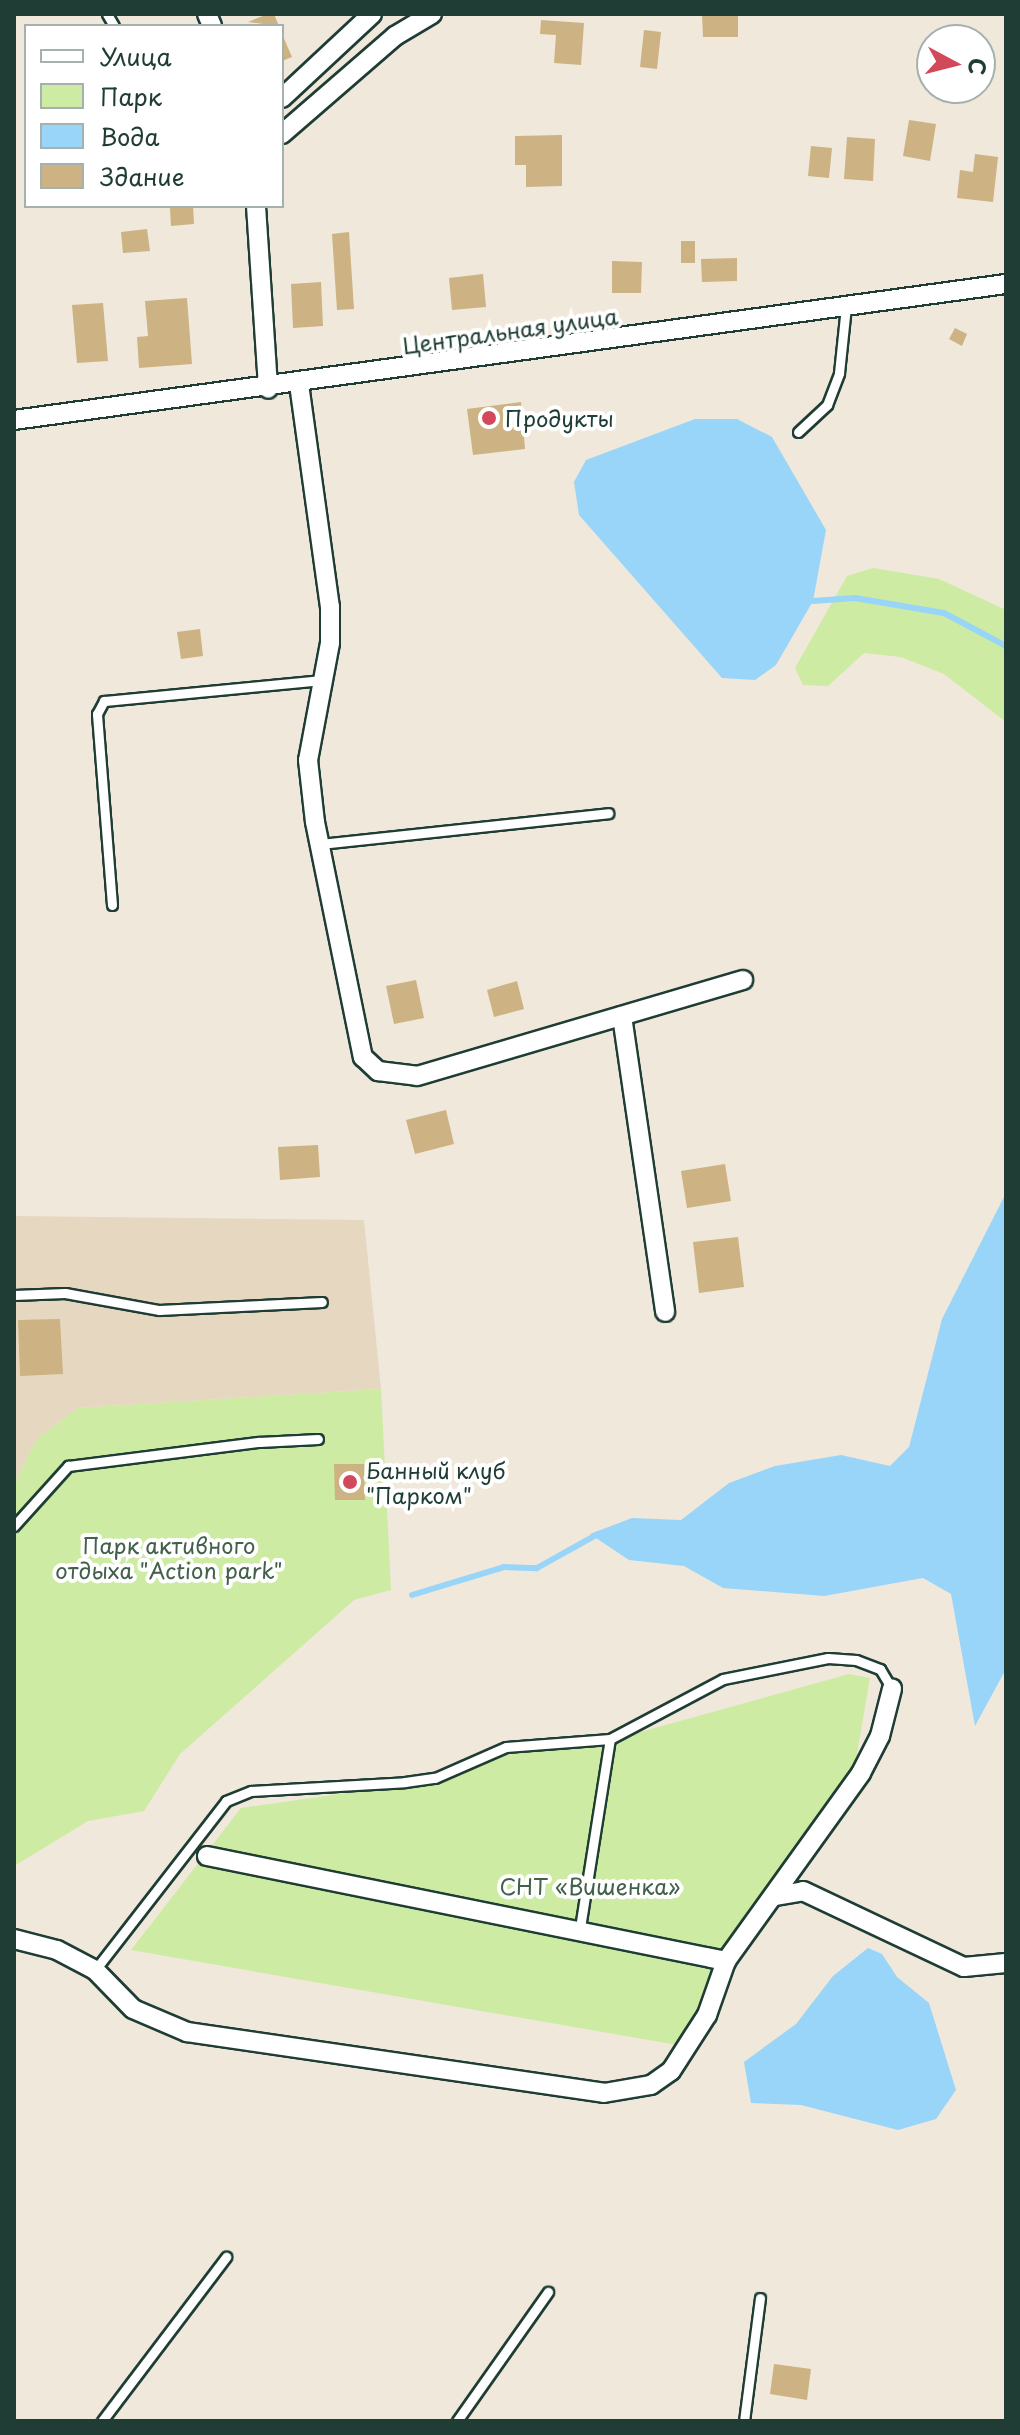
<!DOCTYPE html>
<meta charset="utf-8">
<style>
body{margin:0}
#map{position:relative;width:1020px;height:2435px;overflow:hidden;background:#f0e8da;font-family:"Playpen Sans",sans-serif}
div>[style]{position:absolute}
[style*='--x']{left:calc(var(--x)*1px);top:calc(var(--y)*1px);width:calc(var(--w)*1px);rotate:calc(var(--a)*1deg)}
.built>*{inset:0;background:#e6d8c0}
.green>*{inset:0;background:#cdeba2}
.water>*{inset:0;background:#98d5f9}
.stream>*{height:6px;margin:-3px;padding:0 3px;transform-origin:3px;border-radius:3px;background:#98d5f9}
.building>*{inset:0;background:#cdb283}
.roads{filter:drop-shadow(2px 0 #1f3d34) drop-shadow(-2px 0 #1f3d34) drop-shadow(0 2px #1f3d34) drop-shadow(0 -2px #1f3d34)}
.lane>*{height:9px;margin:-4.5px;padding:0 4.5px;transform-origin:4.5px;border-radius:4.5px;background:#fff}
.street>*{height:18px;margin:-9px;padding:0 9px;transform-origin:9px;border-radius:9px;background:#fff}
.dots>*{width:22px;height:22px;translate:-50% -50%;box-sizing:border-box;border:4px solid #fff;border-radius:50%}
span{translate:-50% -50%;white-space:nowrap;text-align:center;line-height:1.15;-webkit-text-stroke:8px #fff;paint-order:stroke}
.street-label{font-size:22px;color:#1f3d34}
.poi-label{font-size:22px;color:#1f3d34}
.left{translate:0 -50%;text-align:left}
.park-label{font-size:22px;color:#42604a}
.frame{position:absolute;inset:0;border:16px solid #1f3d34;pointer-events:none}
.legend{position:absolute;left:24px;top:24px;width:260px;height:184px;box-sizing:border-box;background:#fff;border:2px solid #a5b1ae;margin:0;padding:10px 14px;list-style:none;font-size:24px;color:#1f3d34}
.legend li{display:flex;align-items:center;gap:16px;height:40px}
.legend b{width:40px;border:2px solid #a5b1ae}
.north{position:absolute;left:916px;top:24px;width:80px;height:80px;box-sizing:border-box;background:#fff;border:2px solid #a5b1ae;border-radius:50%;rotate:97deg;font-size:22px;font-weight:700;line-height:32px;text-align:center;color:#1f3d34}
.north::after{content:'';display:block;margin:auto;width:28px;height:36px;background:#d1495b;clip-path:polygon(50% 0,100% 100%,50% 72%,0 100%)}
</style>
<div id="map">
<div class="built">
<i style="clip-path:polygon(14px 1216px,364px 1220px,381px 1389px,78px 1408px,37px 1439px,14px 1484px)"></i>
</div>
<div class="green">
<i style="clip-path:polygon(873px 568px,939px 579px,1006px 610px,1006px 722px,944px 674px,901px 657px,864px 653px,828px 686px,803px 685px,795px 668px,847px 576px)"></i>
<i style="clip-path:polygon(381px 1389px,391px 1590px,354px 1600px,180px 1754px,144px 1811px,88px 1821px,14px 1866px,14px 1484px,37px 1439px,78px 1408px)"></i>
<i style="clip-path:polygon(849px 1674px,870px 1678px,855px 1765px,716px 1958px,689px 2047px,131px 1950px,241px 1808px,374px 1789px,477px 1759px,608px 1741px)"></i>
</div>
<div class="water">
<i style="clip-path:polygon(695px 419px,737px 419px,772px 437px,826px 530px,813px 601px,776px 665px,755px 680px,722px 678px,579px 515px,574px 482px,586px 460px)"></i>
<i style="clip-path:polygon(1006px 1193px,1006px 1669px,975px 1726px,951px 1594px,923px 1578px,824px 1596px,723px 1588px,684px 1566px,629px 1560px,590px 1534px,632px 1518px,681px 1520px,729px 1483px,775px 1466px,841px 1455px,890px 1466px,909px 1447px,942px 1319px)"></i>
<i style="clip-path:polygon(868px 1948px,882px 1954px,897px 1977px,929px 2003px,956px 2090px,936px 2119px,898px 2130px,801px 2105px,751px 2103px,744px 2062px,796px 2024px,833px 1976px)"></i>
</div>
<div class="stream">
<i style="--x:813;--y:601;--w:42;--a:-4.1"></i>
<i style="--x:855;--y:598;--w:90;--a:9.6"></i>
<i style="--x:944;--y:613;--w:70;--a:28"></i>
<i style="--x:412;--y:1595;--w:96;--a:-16.9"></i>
<i style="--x:504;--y:1567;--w:33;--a:2"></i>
<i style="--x:537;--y:1568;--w:70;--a:-29.1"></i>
</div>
<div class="building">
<i style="clip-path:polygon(274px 14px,279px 26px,248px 22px,268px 14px)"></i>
<i style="clip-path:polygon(702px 14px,738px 14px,738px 37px,703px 37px)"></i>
<i style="clip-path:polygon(541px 20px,584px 23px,581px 65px,554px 63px,556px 35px,540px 34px)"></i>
<i style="clip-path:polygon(644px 30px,661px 32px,657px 69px,640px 67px)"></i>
<i style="clip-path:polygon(282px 34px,292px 57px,282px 61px)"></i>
<i style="clip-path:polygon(944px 88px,962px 88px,959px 104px,942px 102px)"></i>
<i style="clip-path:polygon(909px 120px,936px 124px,930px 161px,903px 156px)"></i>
<i style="clip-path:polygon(562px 135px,562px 186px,526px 187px,526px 165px,515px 165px,515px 136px)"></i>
<i style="clip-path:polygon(847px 137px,875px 139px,873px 181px,844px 179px)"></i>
<i style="clip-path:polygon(811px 146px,832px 148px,829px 178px,808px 176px)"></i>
<i style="clip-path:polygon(975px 154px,998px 157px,993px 202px,957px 198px,960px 170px,973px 172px)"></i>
<i style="clip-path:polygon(193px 206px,194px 224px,171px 226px,170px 208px)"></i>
<i style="clip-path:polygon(147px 229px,150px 251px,123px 253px,121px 232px)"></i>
<i style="clip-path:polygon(349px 232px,354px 309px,337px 310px,332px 234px)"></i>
<i style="clip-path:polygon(681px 241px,695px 241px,695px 263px,681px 263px)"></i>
<i style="clip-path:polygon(737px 258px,737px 281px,702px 282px,701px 259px)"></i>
<i style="clip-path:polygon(612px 261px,642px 262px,641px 293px,612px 293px)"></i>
<i style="clip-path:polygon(483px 274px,486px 307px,452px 310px,449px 278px)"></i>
<i style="clip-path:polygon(321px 282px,323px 326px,293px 328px,291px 284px)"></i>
<i style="clip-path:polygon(187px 298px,192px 364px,139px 368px,137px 337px,148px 336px,145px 301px)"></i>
<i style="clip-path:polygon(103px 303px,108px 361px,77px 363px,72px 305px)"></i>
<i style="clip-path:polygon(955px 328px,967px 334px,962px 346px,949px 339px)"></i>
<i style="clip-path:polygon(521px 402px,525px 449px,473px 455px,467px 409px)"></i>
<i style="clip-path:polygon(200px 629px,203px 656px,181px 659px,177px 632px)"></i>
<i style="clip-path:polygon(416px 980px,424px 1018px,394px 1024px,386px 986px)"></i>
<i style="clip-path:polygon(517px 981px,524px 1009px,494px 1017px,487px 990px)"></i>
<i style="clip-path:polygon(446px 1110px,454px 1144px,415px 1154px,406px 1120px)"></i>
<i style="clip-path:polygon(318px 1145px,320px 1177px,280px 1180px,278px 1147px)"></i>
<i style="clip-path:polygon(725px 1164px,731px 1201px,687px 1208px,681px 1171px)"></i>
<i style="clip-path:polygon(738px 1237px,744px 1287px,699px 1293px,693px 1242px)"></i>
<i style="clip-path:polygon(60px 1319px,63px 1374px,20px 1376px,18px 1320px)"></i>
<i style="clip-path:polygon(334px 1464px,364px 1464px,365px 1500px,335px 1500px)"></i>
<i style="clip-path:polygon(774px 2364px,811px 2369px,807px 2400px,770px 2394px)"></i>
</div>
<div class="roads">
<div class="lane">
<i style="--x:107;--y:14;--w:14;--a:60"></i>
<i style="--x:798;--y:432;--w:40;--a:-43"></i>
<i style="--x:827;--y:405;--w:34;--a:-69"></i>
<i style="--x:839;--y:373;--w:67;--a:-84"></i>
<i style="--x:320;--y:844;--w:290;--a:-6.1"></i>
<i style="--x:112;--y:905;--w:192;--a:-94.5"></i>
<i style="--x:97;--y:714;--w:15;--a:-62"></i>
<i style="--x:104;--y:701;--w:220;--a:-5.5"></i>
<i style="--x:14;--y:1295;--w:51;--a:-2.2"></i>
<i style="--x:65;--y:1293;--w:96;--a:10.3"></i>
<i style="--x:159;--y:1310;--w:163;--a:-2.8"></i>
<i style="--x:14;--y:1526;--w:81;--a:-48"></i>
<i style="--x:68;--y:1466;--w:193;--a:-7.2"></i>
<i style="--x:259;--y:1442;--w:59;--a:-2.9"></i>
<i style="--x:579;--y:1934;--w:197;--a:-81"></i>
<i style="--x:95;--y:1970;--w:214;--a:-52.2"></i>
<i style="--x:226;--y:1801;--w:27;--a:-22"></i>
<i style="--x:251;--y:1791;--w:154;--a:-3.3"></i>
<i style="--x:405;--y:1782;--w:30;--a:-8"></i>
<i style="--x:435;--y:1778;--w:77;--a:-23.6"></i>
<i style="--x:506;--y:1747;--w:104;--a:-4.4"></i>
<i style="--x:610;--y:1739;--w:128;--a:-28"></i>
<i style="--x:723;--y:1679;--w:107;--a:-11.3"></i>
<i style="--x:828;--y:1658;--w:28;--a:4"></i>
<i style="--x:856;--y:1660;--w:26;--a:21"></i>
<i style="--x:880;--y:1669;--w:23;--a:59"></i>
<i style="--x:102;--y:2421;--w:206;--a:-52.9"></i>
<i style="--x:457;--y:2421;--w:158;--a:-54.8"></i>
<i style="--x:744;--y:2421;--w:124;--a:-82.6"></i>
</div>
<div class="street">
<i style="--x:207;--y:14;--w:13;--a:67"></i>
<i style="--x:282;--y:98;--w:123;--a:-43"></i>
<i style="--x:282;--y:134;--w:150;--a:-40.9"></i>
<i style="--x:395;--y:36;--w:43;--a:-30.7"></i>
<i style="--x:256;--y:206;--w:183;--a:86.2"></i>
<i style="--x:299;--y:384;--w:225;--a:82.1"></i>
<i style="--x:330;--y:607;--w:36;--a:90"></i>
<i style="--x:330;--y:643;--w:119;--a:100.6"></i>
<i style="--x:308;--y:760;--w:62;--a:83.6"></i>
<i style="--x:315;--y:822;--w:240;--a:78.5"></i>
<i style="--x:363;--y:1057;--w:21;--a:43"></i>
<i style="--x:378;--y:1071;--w:39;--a:7"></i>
<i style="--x:417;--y:1076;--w:340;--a:-16.4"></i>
<i style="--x:14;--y:420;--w:1001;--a:-7.81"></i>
<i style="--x:622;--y:1016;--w:299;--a:81.7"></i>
<i style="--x:207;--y:1856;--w:530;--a:11.44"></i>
<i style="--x:776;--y:1896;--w:27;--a:-10"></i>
<i style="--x:803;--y:1891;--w:178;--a:25.3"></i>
<i style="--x:964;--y:1967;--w:42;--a:-5.4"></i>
<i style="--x:14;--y:1939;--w:44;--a:14.3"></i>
<i style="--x:57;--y:1950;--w:43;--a:27.8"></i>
<i style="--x:95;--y:1970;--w:54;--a:45.7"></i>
<i style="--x:133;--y:2009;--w:59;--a:23.1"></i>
<i style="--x:187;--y:2032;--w:421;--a:8.3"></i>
<i style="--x:604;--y:2093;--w:48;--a:-9.7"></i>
<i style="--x:651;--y:2085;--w:24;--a:-35"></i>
<i style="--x:671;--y:2071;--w:67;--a:-57.3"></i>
<i style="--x:707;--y:2015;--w:57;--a:-70.6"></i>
<i style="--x:726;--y:1961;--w:231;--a:-54.3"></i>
<i style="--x:861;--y:1773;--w:42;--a:-62.8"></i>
<i style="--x:880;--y:1736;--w:49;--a:-75.7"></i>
</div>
</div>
<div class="dots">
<i style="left:489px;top:418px;background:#d1495b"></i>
<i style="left:350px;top:1482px;background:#d1495b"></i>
</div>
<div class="street-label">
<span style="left:510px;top:330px;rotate:-8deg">Центральная улица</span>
</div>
<div class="poi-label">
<span class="left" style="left:505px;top:418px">Продукты</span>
<span class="left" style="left:366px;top:1482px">Банный клуб<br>"Парком"</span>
</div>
<div class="park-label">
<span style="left:169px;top:1557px">Парк активного<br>отдыха "Action park"</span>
<span style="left:590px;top:1886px">СНТ «Вишенка»</span>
</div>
<div class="frame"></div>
<ul class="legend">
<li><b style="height:10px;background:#fff"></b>Улица</li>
<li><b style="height:22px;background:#cdeba2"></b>Парк</li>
<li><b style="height:22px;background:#98d5f9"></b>Вода</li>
<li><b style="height:22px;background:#cdb283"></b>Здание</li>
</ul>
<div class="north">С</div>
</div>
